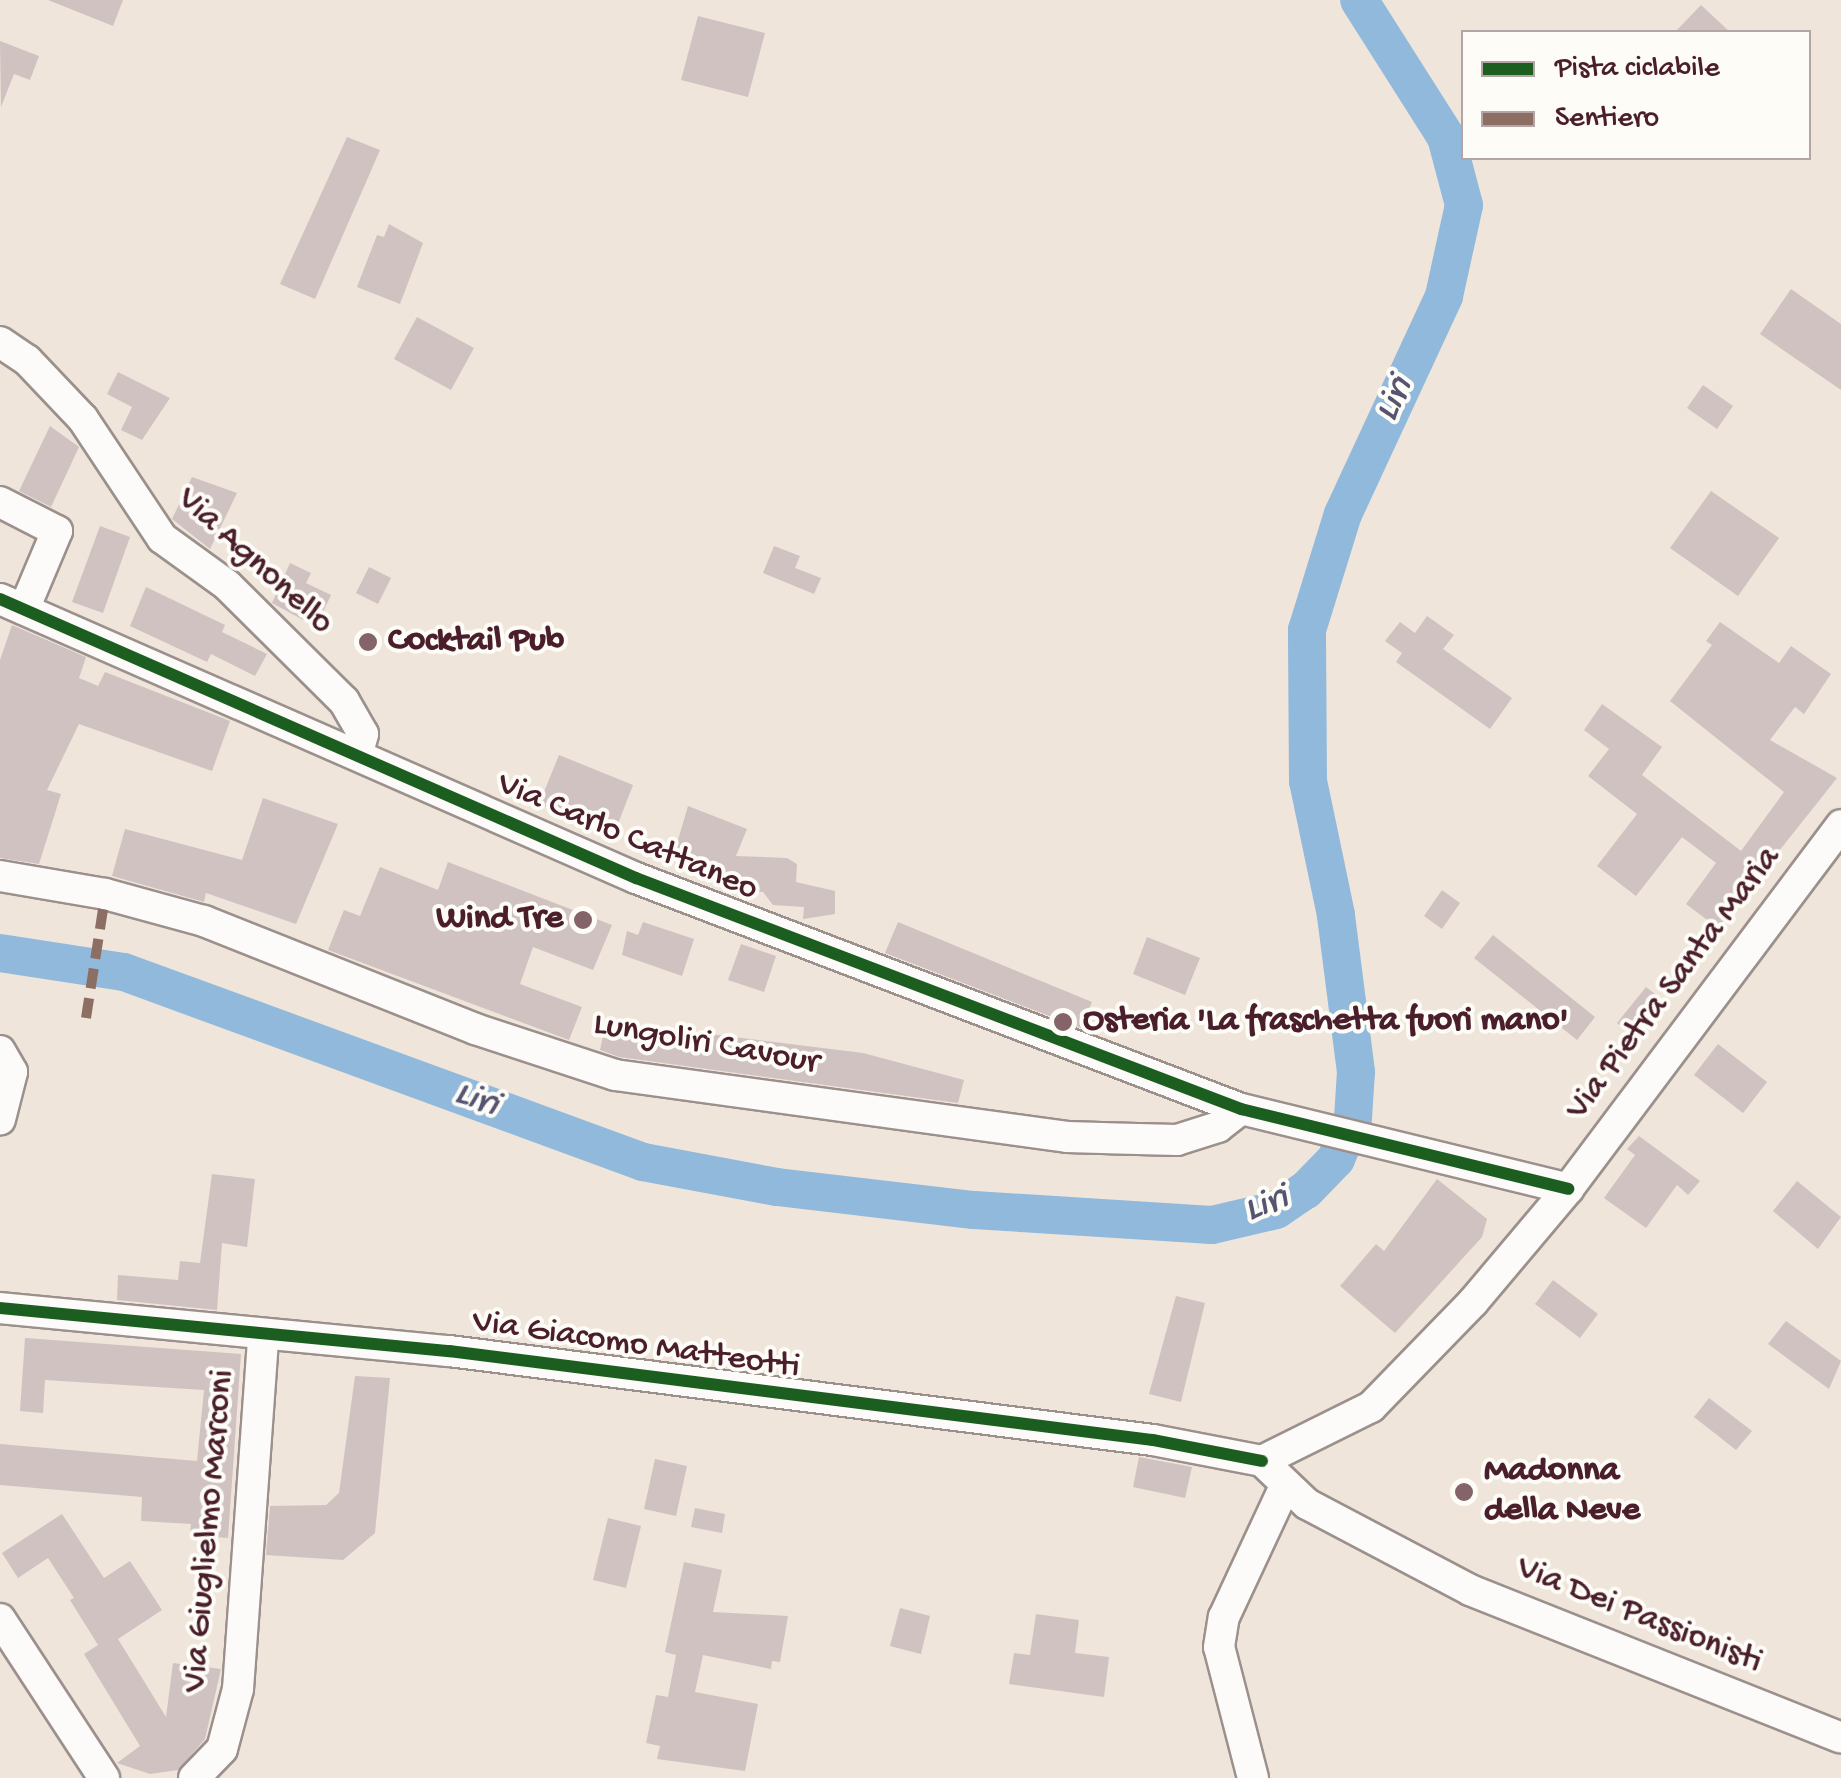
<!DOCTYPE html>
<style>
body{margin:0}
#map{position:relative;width:1841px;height:1778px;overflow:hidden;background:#efe5da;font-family:"Gochi Hand",sans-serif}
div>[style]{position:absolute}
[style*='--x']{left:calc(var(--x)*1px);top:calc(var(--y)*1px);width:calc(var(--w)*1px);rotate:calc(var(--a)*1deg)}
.river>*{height:38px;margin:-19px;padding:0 19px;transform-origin:19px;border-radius:19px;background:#91b9db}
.building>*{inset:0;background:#d0c2c1}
.roads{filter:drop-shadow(2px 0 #9b908c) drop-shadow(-2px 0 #9b908c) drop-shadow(0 2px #9b908c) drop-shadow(0 -2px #9b908c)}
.minor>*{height:30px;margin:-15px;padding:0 15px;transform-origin:15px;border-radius:15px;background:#fdfbf9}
.quiet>*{height:10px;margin-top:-5px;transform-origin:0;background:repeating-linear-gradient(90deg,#8d6e63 0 20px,transparent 0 30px)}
.cycleway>*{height:12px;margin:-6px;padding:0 6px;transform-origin:6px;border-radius:6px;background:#1b5e20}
.dots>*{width:28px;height:28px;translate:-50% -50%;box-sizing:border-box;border:5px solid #fdfcf7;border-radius:50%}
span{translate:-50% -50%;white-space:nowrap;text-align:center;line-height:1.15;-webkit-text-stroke:8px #fdfcf7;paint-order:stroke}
.street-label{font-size:35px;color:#4a1f2b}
.poi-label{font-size:35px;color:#4a1f2b;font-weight:700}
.left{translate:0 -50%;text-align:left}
.right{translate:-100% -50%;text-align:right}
.water-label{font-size:38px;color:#565571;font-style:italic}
.legend{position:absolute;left:1461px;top:30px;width:350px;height:130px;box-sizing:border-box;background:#fdfcf7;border:2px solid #b5a4a5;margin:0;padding:12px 18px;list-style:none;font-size:30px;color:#4a1f2b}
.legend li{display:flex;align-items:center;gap:20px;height:50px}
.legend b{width:50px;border:2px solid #b5a4a5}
</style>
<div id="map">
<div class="river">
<i style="--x:0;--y:953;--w:125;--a:8.7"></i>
<i style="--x:124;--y:972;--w:553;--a:20.11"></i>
<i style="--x:643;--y:1162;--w:136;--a:10.6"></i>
<i style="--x:777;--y:1187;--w:198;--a:6.7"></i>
<i style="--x:974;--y:1210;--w:238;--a:3.6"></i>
<i style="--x:1212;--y:1225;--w:66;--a:-13.2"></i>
<i style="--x:1276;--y:1210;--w:36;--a:-34"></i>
<i style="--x:1306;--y:1190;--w:43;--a:-45.9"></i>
<i style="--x:1336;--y:1159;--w:44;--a:-67.5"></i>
<i style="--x:1353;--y:1118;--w:46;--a:-86.3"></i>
<i style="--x:1356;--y:1072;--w:158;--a:-97.3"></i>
<i style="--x:1336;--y:915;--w:137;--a:-101.8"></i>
<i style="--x:1308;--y:781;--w:151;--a:-90.4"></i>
<i style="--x:1307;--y:630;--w:121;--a:-72.8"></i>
<i style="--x:1343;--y:514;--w:240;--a:-65.1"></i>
<i style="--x:1444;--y:296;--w:93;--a:-77.6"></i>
<i style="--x:1464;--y:205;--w:70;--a:-104.8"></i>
<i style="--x:1446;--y:137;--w:162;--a:-122.4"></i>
</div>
<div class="building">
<i style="clip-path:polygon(48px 0,123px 0,113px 26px)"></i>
<i style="clip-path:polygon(1701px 5px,1730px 32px,1675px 32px)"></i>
<i style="clip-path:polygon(698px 16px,765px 33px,748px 97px,681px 80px)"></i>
<i style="clip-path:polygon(0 41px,39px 56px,30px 80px,14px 74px,1px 107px)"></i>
<i style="clip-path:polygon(347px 137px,380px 150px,315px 299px,280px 284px)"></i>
<i style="clip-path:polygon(389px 224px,423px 243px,400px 304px,357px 287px,377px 235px,384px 237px)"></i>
<i style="clip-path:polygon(1791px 289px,1841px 324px,1841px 390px,1760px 334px)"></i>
<i style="clip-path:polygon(417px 317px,474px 348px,451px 390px,394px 359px)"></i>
<i style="clip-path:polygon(118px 372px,170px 398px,142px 440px,121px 430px,132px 407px,107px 394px)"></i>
<i style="clip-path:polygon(1703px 385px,1733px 406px,1717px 429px,1687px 408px)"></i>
<i style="clip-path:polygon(50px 426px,79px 447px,51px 507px,19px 491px)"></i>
<i style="clip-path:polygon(192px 477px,237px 493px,210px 549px,172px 519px)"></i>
<i style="clip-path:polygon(1711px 491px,1779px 538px,1738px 596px,1670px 548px)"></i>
<i style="clip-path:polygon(100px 526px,130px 537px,103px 613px,72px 602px)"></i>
<i style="clip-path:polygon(774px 546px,800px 556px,795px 568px,821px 578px,814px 594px,763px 573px)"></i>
<i style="clip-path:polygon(290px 563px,311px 573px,306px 583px,331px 595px,316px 627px,272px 603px)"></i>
<i style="clip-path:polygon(369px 567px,391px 578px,378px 604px,356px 593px)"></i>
<i style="clip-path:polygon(146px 587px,225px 625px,222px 632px,267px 654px,255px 676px,211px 654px,207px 662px,130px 626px)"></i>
<i style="clip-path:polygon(1427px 616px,1454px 635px,1443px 649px,1512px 698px,1490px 729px,1396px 662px,1402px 653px,1385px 641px,1400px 622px,1415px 633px)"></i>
<i style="clip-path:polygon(1720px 622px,1779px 663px,1791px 646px,1831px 674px,1804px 714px,1795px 707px,1770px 740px,1837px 778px,1718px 928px,1686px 904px,1716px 863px,1682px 837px,1636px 896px,1597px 866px,1637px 814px,1588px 776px,1609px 749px,1584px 730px,1602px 704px,1662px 747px,1642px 775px,1741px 851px,1784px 792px,1670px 701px,1712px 645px,1706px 641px)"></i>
<i style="clip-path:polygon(12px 625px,86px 657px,79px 678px,98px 686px,105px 672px,230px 721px,212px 771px,79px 724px,47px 790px,61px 794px,39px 864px,0 858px,0 660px)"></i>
<i style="clip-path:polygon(559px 755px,633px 785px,614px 834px,539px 804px)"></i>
<i style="clip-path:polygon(263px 798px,338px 824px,296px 924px,206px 893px,204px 902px,112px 876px,125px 829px,242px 860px)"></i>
<i style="clip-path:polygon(688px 806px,747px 829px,736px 856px,787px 858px,797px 864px,796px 882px,835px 891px,835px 914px,803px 919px,804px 907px,773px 905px,763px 892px,750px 891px,750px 882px,684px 857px,676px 847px)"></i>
<i style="clip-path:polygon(448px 862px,612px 925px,593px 970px,533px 947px,520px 984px,582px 1007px,569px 1040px,328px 950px,344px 910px,360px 916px,380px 867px,438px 890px)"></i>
<i style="clip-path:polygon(1442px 890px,1460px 903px,1442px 929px,1424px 916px)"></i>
<i style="clip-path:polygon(643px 922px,694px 939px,682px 976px,622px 955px,627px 931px,638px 935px)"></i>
<i style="clip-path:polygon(898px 922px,1092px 1002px,1081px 1028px,885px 953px)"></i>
<i style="clip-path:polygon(1493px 935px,1595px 1017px,1577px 1040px,1474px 958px)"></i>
<i style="clip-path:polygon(1147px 937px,1200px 958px,1185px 995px,1133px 974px)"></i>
<i style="clip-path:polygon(741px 944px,776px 956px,764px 992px,728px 980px)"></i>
<i style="clip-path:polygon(1646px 987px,1659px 997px,1630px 1034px,1617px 1023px)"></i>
<i style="clip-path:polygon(606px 1021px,863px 1053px,964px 1080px,958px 1103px,619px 1057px,600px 1050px)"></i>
<i style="clip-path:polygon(1718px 1044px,1767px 1082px,1743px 1113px,1694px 1075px)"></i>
<i style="clip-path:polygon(1639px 1136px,1700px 1181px,1688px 1195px,1677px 1185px,1646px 1228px,1604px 1198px,1635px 1155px,1627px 1149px)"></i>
<i style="clip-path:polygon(212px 1174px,255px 1179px,247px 1247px,222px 1243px,217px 1310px,117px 1300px,118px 1275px,178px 1280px,180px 1261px,200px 1263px)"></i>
<i style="clip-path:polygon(1437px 1179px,1487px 1219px,1482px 1237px,1395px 1333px,1340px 1286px,1376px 1244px,1384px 1251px)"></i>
<i style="clip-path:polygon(1797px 1181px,1841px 1217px,1818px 1249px,1773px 1211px)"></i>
<i style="clip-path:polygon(1553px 1280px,1598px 1314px,1580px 1338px,1535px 1304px)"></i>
<i style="clip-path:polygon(1176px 1296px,1205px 1303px,1181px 1402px,1149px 1394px)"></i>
<i style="clip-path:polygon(1786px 1321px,1841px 1361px,1829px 1389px,1768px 1344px)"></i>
<i style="clip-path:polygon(25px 1338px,241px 1354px,228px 1538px,190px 1535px,191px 1524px,141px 1521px,142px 1497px,0 1485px,0 1444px,197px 1461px,204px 1390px,45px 1380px,43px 1413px,20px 1411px)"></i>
<i style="clip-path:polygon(355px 1376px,390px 1378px,375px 1533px,343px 1560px,266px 1555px,270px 1506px,326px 1505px,339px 1493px)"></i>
<i style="clip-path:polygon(1709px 1398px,1752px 1431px,1736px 1450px,1694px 1417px)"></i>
<i style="clip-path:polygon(1139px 1457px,1192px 1467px,1185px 1498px,1133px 1487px)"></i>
<i style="clip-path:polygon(655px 1459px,687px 1466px,676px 1516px,644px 1509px)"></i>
<i style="clip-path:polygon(695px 1508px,725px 1514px,722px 1533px,691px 1527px)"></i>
<i style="clip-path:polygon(62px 1514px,104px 1578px,130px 1561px,162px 1610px,118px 1639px,166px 1717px,173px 1663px,221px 1669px,205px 1739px,178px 1770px,150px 1774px,117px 1763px,140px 1746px,84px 1654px,98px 1645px,70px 1600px,74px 1598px,48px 1558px,18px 1578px,2px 1553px)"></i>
<i style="clip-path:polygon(608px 1518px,641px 1526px,626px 1588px,593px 1580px)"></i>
<i style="clip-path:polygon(684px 1562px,722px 1570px,713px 1612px,788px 1616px,780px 1662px,772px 1661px,771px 1669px,703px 1655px,695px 1692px,758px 1704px,745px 1771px,657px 1759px,660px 1746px,646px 1743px,656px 1695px,668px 1697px,676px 1655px,665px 1652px)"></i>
<i style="clip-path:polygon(900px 1608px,930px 1616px,921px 1654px,890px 1646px)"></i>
<i style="clip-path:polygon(1036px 1614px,1079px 1620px,1075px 1653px,1109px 1657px,1104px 1697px,1009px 1684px,1014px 1653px,1030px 1655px)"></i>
</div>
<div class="roads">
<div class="minor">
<i style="--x:0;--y:342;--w:32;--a:34"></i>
<i style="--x:27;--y:360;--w:81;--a:46.5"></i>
<i style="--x:83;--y:419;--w:143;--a:56.4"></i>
<i style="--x:162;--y:538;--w:80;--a:35.9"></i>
<i style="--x:227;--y:585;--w:165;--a:44.8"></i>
<i style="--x:344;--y:701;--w:38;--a:60"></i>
<i style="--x:363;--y:734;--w:20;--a:105"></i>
<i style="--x:0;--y:502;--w:64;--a:27"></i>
<i style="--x:57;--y:531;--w:85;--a:112.9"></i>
<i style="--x:0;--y:599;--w:695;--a:23.69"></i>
<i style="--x:636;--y:878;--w:648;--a:20.9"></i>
<i style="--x:1241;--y:1109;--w:337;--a:13.7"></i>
<i style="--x:0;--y:876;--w:107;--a:9.7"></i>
<i style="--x:105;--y:894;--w:103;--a:15.3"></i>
<i style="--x:204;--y:921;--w:292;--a:21.7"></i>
<i style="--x:475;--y:1029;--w:147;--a:18.2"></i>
<i style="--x:615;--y:1075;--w:456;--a:7.8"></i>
<i style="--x:1067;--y:1137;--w:110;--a:1.6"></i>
<i style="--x:1177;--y:1140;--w:43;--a:-17.6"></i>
<i style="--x:1218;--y:1127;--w:29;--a:-38"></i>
<i style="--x:0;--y:1051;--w:24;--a:60"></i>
<i style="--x:12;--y:1072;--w:49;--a:104.3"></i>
<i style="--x:0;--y:1308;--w:451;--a:5.5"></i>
<i style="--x:449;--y:1351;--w:710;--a:7.21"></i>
<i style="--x:1153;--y:1440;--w:111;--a:10.9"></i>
<i style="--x:1262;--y:1461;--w:122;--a:-26.4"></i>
<i style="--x:1371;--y:1407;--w:146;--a:-45.8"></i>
<i style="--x:1473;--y:1302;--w:148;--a:-49.9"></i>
<i style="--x:1568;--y:1189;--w:455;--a:-53.1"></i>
<i style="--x:1262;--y:1461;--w:62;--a:43.7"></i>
<i style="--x:1307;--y:1504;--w:184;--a:27.8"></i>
<i style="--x:1470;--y:1590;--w:399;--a:21.7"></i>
<i style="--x:0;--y:1619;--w:190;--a:56.8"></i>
<i style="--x:194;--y:1778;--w:40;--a:-46"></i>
<i style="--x:222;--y:1749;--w:62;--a:-75.1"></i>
<i style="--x:238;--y:1689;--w:352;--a:-85.9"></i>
<i style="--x:1253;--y:1778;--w:135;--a:-104.5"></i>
<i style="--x:1219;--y:1647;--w:30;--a:-81"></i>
<i style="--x:1224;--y:1617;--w:145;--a:-65"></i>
</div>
</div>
<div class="quiet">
<i style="--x:86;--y:1018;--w:116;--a:-81.1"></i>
</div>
<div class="cycleway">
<i style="--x:0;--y:599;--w:695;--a:23.69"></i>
<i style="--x:636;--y:878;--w:648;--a:20.9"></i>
<i style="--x:1241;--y:1109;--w:337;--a:13.7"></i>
<i style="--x:0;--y:1308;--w:451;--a:5.5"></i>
<i style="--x:449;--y:1351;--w:710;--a:7.21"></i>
<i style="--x:1153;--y:1440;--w:111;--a:10.9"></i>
</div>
<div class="dots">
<i style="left:368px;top:642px;background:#846468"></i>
<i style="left:583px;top:920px;background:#846468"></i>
<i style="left:1063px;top:1022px;background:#846468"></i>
<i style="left:1464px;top:1492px;background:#846468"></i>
</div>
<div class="street-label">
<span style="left:254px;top:562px;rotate:43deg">Via Agnonello</span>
<span style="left:627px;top:838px;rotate:23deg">Via Carlo Cattaneo</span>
<span style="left:1674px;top:984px;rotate:-53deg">Via Pietra Santa Maria</span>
<span style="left:706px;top:1045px;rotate:10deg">Lungoliri Cavour</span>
<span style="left:636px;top:1346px;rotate:8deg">Via Giacomo Matteotti</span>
<span style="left:210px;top:1531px;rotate:-85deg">Via Giuglielmo Marconi</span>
<span style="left:1639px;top:1616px;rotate:22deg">Via Dei Passionisti</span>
</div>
<div class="poi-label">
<span class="left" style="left:388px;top:642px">Cocktail Pub</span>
<span class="right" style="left:563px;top:920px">Wind Tre</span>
<span class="left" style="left:1083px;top:1022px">Osteria 'La fraschetta fuori mano'</span>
<span class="left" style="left:1484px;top:1492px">Madonna<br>della Neve</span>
</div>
<div class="water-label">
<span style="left:1396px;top:400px;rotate:-65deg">Liri</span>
<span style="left:476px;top:1101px;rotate:20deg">Liri</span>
<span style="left:1267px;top:1206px;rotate:-21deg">Liri</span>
</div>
<ul class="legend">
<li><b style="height:12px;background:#1b5e20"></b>Pista ciclabile</li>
<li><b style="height:12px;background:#8d6e63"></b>Sentiero</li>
</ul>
</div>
